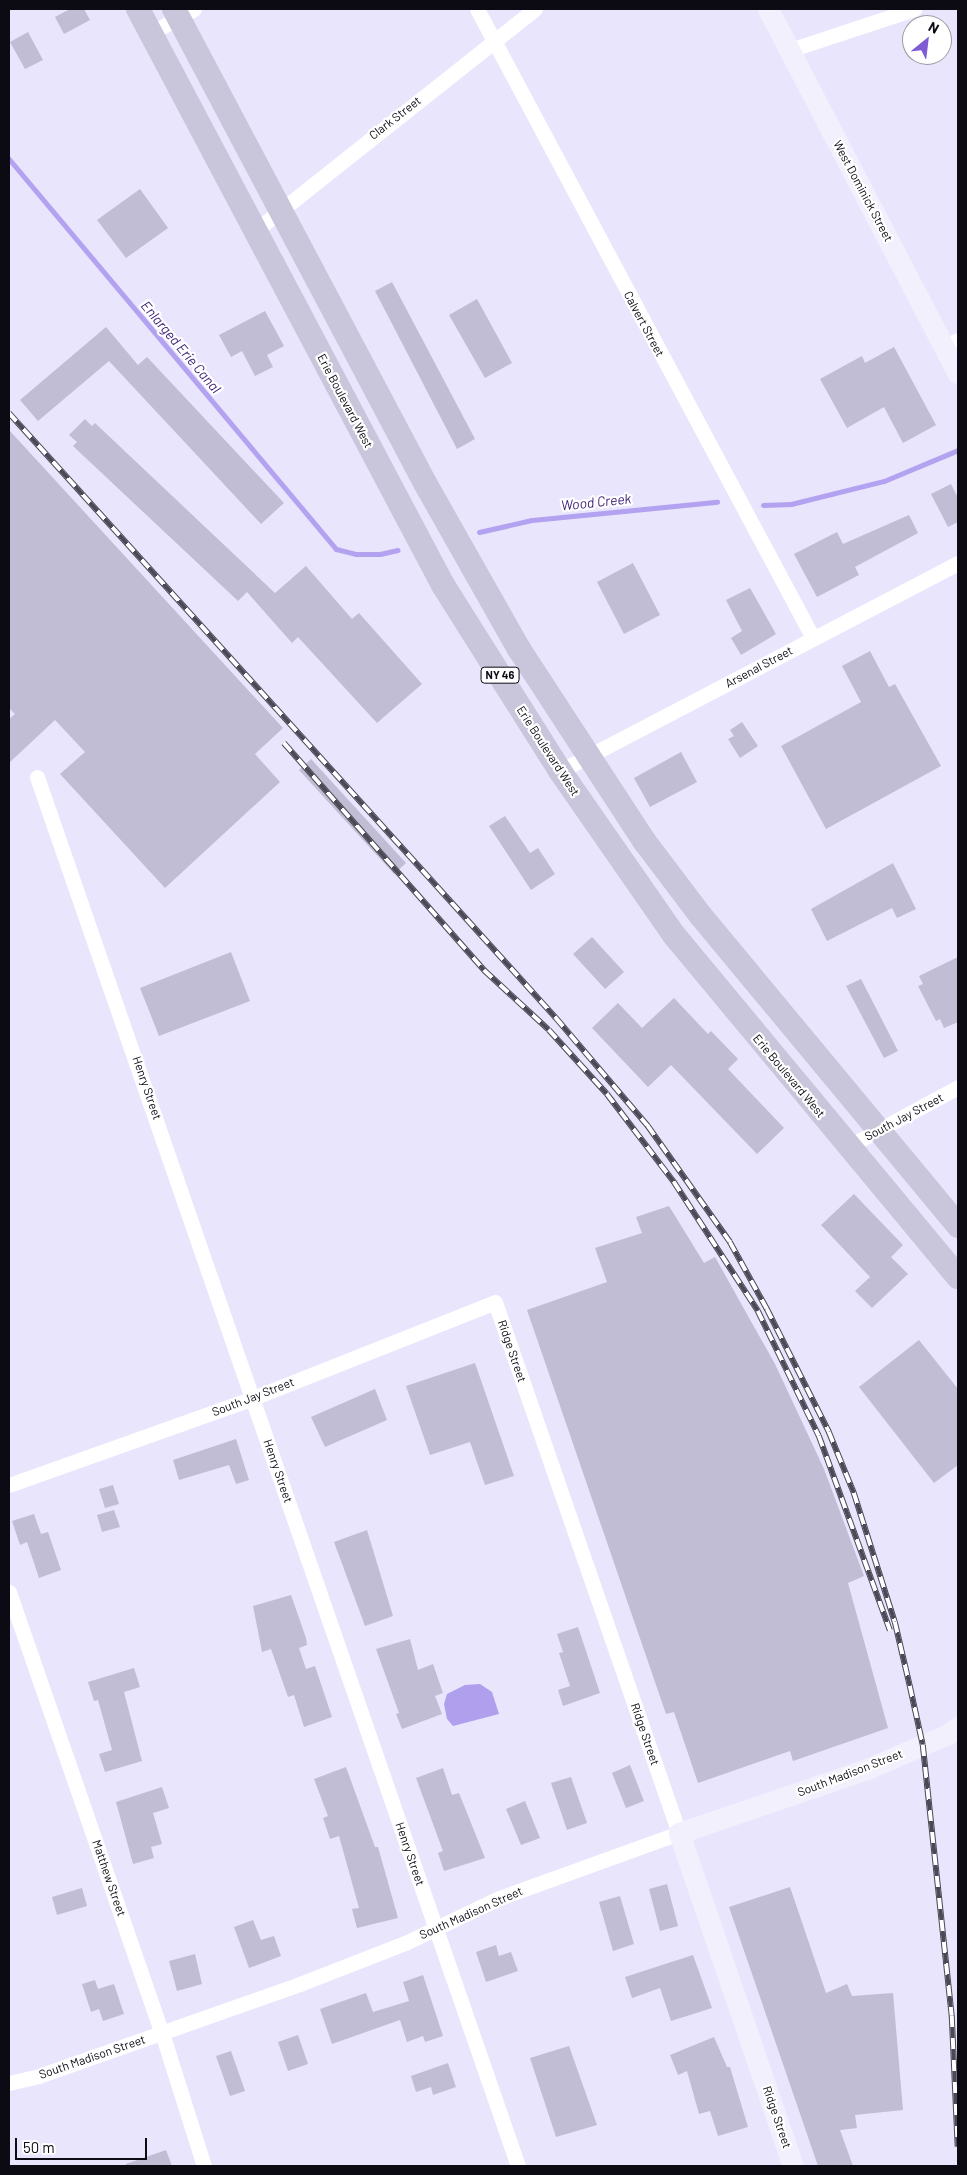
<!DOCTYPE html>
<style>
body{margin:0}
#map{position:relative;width:967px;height:2175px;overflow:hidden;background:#e9e5fd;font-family:Barlow,sans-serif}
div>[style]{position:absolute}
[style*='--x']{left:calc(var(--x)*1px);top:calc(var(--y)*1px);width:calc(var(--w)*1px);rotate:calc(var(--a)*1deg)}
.forest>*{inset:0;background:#af9fed}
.stream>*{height:5px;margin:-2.5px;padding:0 2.5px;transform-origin:2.5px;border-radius:2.5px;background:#b2a2f0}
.building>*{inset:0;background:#c0bdd4}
.street>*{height:15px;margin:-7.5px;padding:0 7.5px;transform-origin:7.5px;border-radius:7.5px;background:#fff}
.secondary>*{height:21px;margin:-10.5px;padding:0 10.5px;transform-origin:10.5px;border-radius:10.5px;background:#f2f0fc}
.primary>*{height:24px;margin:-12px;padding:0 12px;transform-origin:12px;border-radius:12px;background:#c9c5da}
.rail>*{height:5.5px;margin-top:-2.75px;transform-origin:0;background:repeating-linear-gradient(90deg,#fff 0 11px,#4c4956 0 22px);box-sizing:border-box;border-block:1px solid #4c4956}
span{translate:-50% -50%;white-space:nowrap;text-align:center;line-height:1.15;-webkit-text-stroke:4.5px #fff;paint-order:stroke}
.shield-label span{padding:1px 4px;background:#fff;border:1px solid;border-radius:4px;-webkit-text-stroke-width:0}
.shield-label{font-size:11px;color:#0c0a12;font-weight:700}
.street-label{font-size:12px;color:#0c0a12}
.water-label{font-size:14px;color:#3c1d76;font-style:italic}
.frame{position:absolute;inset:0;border:10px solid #0c0a12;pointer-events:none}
.north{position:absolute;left:902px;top:15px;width:50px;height:50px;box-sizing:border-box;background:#fff;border:1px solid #9e9da0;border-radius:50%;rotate:29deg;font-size:14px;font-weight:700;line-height:20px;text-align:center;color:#0c0a12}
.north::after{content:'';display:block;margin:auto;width:18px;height:22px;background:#7f5cd6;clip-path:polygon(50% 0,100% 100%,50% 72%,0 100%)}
.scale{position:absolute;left:15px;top:2138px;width:132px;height:22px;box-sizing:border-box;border:2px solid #0c0a12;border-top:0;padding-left:6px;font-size:15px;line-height:18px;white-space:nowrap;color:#0c0a12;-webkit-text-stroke:4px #fff;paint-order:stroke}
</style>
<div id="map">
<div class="forest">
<i style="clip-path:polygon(480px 1684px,492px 1692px,499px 1714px,453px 1726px,447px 1719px,444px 1704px,447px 1694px,465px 1685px)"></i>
</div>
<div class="stream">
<i style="--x:9;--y:159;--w:509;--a:50.02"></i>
<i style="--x:336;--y:549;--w:21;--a:14"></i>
<i style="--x:356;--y:554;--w:24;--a:0"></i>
<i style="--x:380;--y:554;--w:18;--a:-13"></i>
<i style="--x:763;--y:505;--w:28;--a:-2"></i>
<i style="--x:791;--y:504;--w:96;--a:-13.9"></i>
<i style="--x:884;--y:481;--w:80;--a:-22.7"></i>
<i style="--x:479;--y:532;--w:54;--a:-12.8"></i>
<i style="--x:532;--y:520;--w:186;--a:-5.6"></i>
</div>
<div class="building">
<i style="clip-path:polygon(70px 9px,84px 9px,90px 20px,64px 34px,55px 17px)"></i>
<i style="clip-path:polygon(28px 32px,43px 60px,25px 69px,10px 42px)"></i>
<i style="clip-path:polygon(140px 189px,168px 228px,126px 258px,97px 220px)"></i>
<i style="clip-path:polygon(392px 282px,475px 439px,457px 449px,375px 291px)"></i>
<i style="clip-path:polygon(477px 299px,512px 363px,485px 378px,449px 315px)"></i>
<i style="clip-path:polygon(265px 311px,284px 346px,267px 355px,273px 367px,255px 376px,242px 351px,231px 357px,219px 335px)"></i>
<i style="clip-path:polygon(106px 327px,138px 365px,147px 357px,284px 503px,261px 524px,109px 361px,38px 421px,20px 400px)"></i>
<i style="clip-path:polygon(894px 347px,936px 425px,903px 443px,884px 407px,847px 428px,820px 379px,862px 356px,865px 363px)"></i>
<i style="clip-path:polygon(85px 419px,92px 426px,95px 423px,275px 593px,306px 566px,352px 619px,359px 613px,422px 684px,377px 723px,298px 637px,292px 643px,247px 592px,238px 601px,73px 446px,77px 442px,69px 435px)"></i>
<i style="clip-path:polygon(9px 430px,283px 728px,255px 754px,280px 782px,165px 888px,60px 774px,85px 752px,55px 720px,9px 763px,9px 719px,15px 714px,9px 708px)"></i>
<i style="clip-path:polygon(951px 484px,958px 498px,958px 522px,948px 527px,931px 494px)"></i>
<i style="clip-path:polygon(909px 515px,918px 533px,855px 567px,859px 575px,817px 597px,794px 554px,837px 532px,843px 544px)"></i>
<i style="clip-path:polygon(633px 563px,660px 615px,624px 634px,597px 582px)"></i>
<i style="clip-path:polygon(750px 588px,776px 634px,741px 655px,731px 638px,742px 631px,726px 600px)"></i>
<i style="clip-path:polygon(870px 651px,889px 687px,895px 684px,941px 766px,826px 829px,781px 746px,861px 702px,842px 666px)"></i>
<i style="clip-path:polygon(742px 722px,758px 746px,740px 758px,728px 739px,734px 736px,730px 730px)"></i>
<i style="clip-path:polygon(681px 752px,697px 782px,650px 807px,634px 778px)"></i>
<i style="clip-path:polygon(311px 759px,406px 863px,394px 874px,299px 770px)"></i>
<i style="clip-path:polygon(505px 816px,530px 853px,538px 848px,555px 874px,531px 890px,489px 826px)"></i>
<i style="clip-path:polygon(893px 863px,916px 909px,897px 918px,892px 908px,827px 941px,811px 909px)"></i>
<i style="clip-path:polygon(592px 937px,624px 972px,605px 989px,573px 954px)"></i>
<i style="clip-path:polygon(231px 952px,250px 1001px,159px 1036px,140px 988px)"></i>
<i style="clip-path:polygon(958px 957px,958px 1022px,944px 1028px,940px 1019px,936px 1021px,918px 986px,923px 984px,919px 976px)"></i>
<i style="clip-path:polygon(861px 979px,898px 1051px,884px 1058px,846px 986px)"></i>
<i style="clip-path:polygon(674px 998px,708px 1034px,711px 1031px,738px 1059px,728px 1069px,784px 1128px,757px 1154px,671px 1065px,648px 1087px,592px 1028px,618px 1003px,642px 1028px)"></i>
<i style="clip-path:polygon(854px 1194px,903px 1245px,891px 1257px,908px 1274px,872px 1308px,855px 1291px,870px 1277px,821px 1225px)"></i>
<i style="clip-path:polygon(669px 1206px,704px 1263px,715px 1257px,775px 1364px,824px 1469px,864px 1576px,848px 1583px,888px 1728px,793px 1761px,790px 1751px,698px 1783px,674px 1712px,666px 1714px,527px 1310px,607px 1282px,595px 1248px,642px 1233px,636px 1217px)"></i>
<i style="clip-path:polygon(919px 1340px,958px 1389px,958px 1465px,934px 1483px,859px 1387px)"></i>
<i style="clip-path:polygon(475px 1363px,514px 1476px,485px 1485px,470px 1442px,430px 1455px,406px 1386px)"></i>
<i style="clip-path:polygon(375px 1389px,387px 1420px,325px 1447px,311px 1417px)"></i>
<i style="clip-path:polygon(236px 1439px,249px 1480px,236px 1484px,229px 1465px,179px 1480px,173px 1460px)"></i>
<i style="clip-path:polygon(113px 1485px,119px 1504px,105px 1508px,99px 1489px)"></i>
<i style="clip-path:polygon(114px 1510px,120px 1527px,102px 1532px,97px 1515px)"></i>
<i style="clip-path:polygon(34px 1514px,41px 1534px,48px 1532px,61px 1570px,39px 1578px,27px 1542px,20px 1545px,12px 1521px)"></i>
<i style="clip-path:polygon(367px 1530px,393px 1616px,365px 1626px,334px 1542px)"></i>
<i style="clip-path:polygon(291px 1595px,306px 1638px,307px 1645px,299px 1648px,306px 1669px,315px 1666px,332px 1717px,304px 1727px,294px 1695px,288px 1697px,271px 1649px,262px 1652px,253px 1606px)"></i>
<i style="clip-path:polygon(578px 1627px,600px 1693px,563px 1706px,558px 1690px,570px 1686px,559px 1653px,563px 1652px,557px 1634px)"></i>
<i style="clip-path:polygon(410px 1639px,418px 1670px,433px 1664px,443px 1693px,435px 1696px,442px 1714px,402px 1729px,396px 1714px,399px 1713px,376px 1649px)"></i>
<i style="clip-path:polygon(134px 1668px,140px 1687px,124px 1692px,142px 1761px,105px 1772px,99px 1754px,112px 1750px,98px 1700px,94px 1701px,88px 1682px)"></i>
<i style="clip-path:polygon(630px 1765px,644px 1801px,626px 1808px,612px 1773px)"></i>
<i style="clip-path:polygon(346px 1767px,375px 1847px,378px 1847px,398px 1918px,357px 1928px,352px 1909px,359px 1908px,339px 1836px,330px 1839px,323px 1818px,328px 1816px,314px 1779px)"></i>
<i style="clip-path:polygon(443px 1768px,452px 1795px,459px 1793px,485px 1858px,444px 1871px,438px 1853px,443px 1851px,416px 1778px)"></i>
<i style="clip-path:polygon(571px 1777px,587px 1823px,567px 1830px,551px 1783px)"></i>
<i style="clip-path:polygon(162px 1787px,169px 1808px,153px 1813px,162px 1844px,151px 1847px,154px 1858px,133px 1864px,116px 1802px)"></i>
<i style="clip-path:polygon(525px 1801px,540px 1838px,521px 1845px,506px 1809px)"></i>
<i style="clip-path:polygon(667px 1884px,678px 1926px,660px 1931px,649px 1889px)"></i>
<i style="clip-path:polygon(790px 1887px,826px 1993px,847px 1984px,852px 1996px,893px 1993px,903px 2110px,855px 2115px,857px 2128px,840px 2130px,853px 2166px,818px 2166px,729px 1907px)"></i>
<i style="clip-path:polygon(82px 1888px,87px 1906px,57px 1915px,52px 1897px)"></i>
<i style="clip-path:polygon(620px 1896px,634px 1944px,613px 1951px,599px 1902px)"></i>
<i style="clip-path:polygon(253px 1920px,261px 1940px,274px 1936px,281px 1956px,249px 1968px,234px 1927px)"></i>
<i style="clip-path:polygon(496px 1945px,499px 1956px,511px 1952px,518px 1971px,486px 1982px,476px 1952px)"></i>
<i style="clip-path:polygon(195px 1954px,202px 1984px,177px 1991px,169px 1961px)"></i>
<i style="clip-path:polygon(693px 1955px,712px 2008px,671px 2021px,660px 1988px,632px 1998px,625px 1977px)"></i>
<i style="clip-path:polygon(423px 1975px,443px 2036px,425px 2042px,423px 2036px,407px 2042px,400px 2020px,332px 2044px,320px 2009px,366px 1993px,373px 2012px,409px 2001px,403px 1982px)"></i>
<i style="clip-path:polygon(95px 1980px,98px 1989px,114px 1984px,124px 2014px,103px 2021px,99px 2009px,91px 2012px,82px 1984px)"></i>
<i style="clip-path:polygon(298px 2035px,308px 2064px,288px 2071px,278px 2042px)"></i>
<i style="clip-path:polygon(714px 2037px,727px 2067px,730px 2067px,748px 2127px,718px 2136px,710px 2111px,699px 2114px,687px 2071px,678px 2075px,670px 2055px)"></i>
<i style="clip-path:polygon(569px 2046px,597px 2125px,556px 2137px,530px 2058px)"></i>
<i style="clip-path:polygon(231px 2051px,245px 2091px,230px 2096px,216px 2056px)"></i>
<i style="clip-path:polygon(448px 2063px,456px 2087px,433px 2095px,431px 2087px,416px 2092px,411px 2076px)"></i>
<i style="clip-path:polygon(166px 2150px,172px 2166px,126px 2166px,126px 2164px)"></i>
</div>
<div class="street">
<i style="--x:477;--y:9;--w:713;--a:61.89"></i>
<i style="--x:151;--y:33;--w:49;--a:-29.2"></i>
<i style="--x:790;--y:50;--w:131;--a:-18.3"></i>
<i style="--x:256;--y:230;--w:356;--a:-38.4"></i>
<i style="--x:944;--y:346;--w:15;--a:-23"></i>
<i style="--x:560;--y:771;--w:449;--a:-27.6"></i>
<i style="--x:37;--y:777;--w:1470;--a:70.9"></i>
<i style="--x:849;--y:1146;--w:124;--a:-28.4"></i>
<i style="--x:9;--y:1485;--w:259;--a:-19.6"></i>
<i style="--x:253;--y:1398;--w:260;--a:-21.6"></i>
<i style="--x:495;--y:1302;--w:562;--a:70.89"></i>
<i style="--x:679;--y:1833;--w:191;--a:160.1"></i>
<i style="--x:499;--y:1898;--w:104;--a:154.4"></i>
<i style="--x:405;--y:1943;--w:113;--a:158.7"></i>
<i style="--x:300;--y:1984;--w:277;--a:160.6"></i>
<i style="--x:39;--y:2076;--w:31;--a:167"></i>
<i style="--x:9;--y:1592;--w:467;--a:70.9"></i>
<i style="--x:162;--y:2033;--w:139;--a:72.5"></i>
</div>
<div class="secondary">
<i style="--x:768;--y:9;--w:411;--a:62.5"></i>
<i style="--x:793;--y:2166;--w:352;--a:-108.9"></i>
<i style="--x:679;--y:1833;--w:199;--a:-18.8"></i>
<i style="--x:867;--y:1769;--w:88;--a:-23.4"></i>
<i style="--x:948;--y:1734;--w:12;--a:-35"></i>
</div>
<div class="primary">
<i style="--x:138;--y:9;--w:652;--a:62.1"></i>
<i style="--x:443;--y:585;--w:220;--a:57.8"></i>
<i style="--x:560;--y:771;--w:200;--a:55.2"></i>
<i style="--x:674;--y:935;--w:445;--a:50.3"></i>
<i style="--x:174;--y:9;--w:536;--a:62.1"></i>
<i style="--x:425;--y:483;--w:191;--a:60.5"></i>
<i style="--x:519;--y:649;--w:230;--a:56.9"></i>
<i style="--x:645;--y:842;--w:93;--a:52.9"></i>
<i style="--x:701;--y:916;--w:403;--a:50.3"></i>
</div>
<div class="rail">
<i style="--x:9;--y:413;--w:816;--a:47.88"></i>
<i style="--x:556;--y:1018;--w:142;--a:49.6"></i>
<i style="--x:648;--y:1126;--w:142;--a:54.7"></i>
<i style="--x:730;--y:1242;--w:77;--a:61.1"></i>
<i style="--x:767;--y:1309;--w:138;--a:63.2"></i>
<i style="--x:829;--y:1432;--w:66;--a:67.7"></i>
<i style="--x:854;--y:1493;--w:135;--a:72.4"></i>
<i style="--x:895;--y:1622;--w:66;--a:76.8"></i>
<i style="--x:910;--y:1686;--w:60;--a:77.6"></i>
<i style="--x:923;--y:1745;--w:273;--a:83.9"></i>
<i style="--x:952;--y:2016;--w:131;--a:87.4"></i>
<i style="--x:284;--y:743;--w:303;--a:48.6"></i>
<i style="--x:484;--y:970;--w:88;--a:42.7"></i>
<i style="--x:549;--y:1030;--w:86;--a:47.8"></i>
<i style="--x:607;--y:1094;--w:111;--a:52.7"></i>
<i style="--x:674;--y:1182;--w:154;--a:56.9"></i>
<i style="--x:758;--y:1311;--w:139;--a:64"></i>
<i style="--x:819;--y:1436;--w:207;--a:69.9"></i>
</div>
<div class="shield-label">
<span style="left:500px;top:675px">NY 46</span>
</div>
<div class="street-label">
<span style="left:395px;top:118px;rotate:-38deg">Clark Street</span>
<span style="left:863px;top:191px;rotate:62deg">West Dominick Street</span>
<span style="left:644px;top:324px;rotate:62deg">Calvert Street</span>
<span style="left:345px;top:401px;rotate:62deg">Erie Boulevard West</span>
<span style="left:759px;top:667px;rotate:-28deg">Arsenal Street</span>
<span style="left:548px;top:751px;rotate:57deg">Erie Boulevard West</span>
<span style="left:789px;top:1076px;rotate:50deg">Erie Boulevard West</span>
<span style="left:147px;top:1088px;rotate:71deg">Henry Street</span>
<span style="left:904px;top:1117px;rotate:-28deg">South Jay Street</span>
<span style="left:512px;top:1351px;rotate:71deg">Ridge Street</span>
<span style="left:253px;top:1397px;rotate:-21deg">South Jay Street</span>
<span style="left:278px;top:1471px;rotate:71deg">Henry Street</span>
<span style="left:645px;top:1734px;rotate:71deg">Ridge Street</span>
<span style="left:850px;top:1773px;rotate:-21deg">South Madison Street</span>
<span style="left:410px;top:1854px;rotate:71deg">Henry Street</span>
<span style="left:109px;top:1878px;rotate:71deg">Matthew Street</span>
<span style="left:471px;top:1913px;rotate:-24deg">South Madison Street</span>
<span style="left:92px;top:2057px;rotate:-19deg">South Madison Street</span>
<span style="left:777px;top:2117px;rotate:71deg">Ridge Street</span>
</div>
<div class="water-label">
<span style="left:181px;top:347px;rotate:50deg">Enlarged Erie Canal</span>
<span style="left:596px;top:502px;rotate:-6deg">Wood Creek</span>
</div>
<div class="frame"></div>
<div class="north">N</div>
<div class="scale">50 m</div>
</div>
